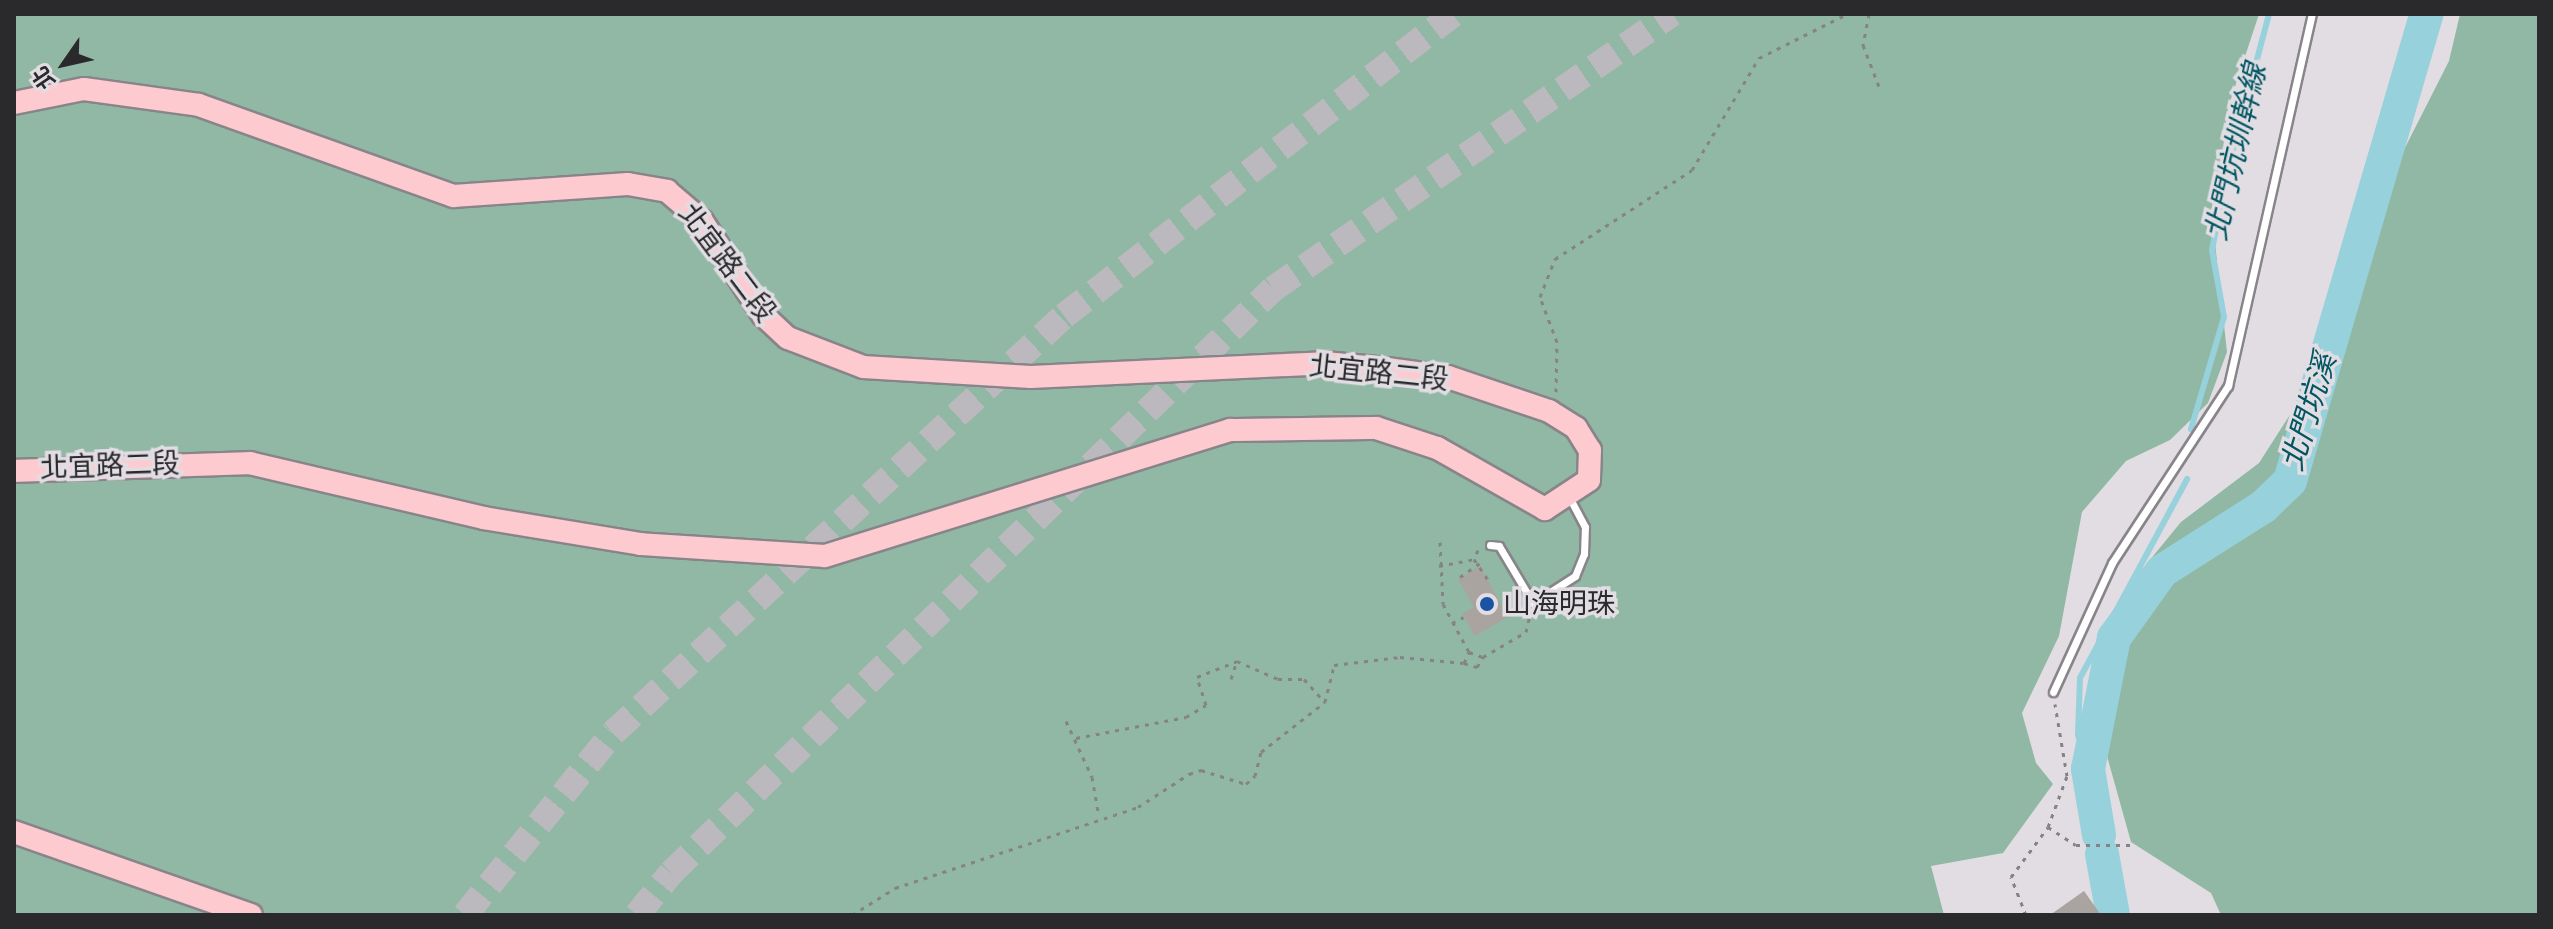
<!DOCTYPE html>
<meta charset="utf-8">
<style>
body{margin:0}
#map{position:relative;width:2553px;height:929px;overflow:hidden;background:#e1dde3;font-family:Rubik,"Noto Sans TC",sans-serif}
div>[style]{position:absolute}
[style*='--x']{left:calc(var(--x)*1px);top:calc(var(--y)*1px);width:calc(var(--w)*1px);rotate:calc(var(--a)*1deg)}
.green>*{inset:0;background:#90b8a4}
.stream>*{height:6px;margin:-3px;padding:0 3px;transform-origin:3px;border-radius:3px;background:#97d1db}
.river>*{height:34px;margin:-17px;padding:0 17px;transform-origin:17px;border-radius:17px;background:#97d1db}
.building>*{inset:0;background:#aaa4a1}
.highway-tunnel>*{height:26px;margin-top:-13px;transform-origin:0;background:repeating-linear-gradient(90deg,#bcb9be 0 26px,transparent 0 39px)}
.path>*{height:3px;margin-top:-1.5px;transform-origin:0;background:repeating-linear-gradient(90deg,#868387 0 4px,transparent 0 10px)}
.roads{filter:drop-shadow(2px 0 #88858a) drop-shadow(-2px 0 #88858a) drop-shadow(0 2px #88858a) drop-shadow(0 -2px #88858a)}
.lane>*{height:7px;margin:-3.5px;padding:0 3.5px;transform-origin:3.5px;border-radius:3.5px;background:#fff}
.primary>*{height:22px;margin:-11px;padding:0 11px;transform-origin:11px;border-radius:11px;background:#fdcad0}
.dots>*{width:22px;height:22px;translate:-50% -50%;box-sizing:border-box;border:4px solid #e1dde3;border-radius:50%}
span{translate:-50% -50%;white-space:nowrap;text-align:center;line-height:1.15;-webkit-text-stroke:7px #e1dde3;paint-order:stroke}
.street-label{font-size:28px;color:#2a292b}
.poi-label{font-size:28px;color:#2a292b}
.left{translate:0 -50%;text-align:left}
.water-label{font-size:30px;color:#005661;font-style:italic}
.frame{position:absolute;inset:0;border:16px solid #2a292b;pointer-events:none}
.north{position:absolute;left:24px;top:24px;width:80px;height:80px;-webkit-text-stroke:6px #e1dde3;paint-order:stroke;rotate:236deg;font-size:22px;font-weight:700;line-height:32px;text-align:center;color:#2a292b}
.north::after{content:'';display:block;margin:auto;width:28px;height:36px;background:#2a292b;clip-path:polygon(50% 0,100% 100%,50% 72%,0 100%)}
</style>
<div id="map">
<div class="green">
<i style="clip-path:polygon(14px 14px,2259px 14px,2228px 108px,2214px 234px,2227px 352px,2208px 403px,2170px 440px,2126px 461px,2082px 512px,2059px 636px,2022px 713px,2036px 763px,2053px 784px,2003px 853px,1931px 866px,1944px 915px,14px 915px)"></i>
<i style="clip-path:polygon(2460px 14px,2539px 14px,2539px 915px,2221px 915px,2211px 893px,2131px 842px,2107px 756px,2093px 654px,2122px 594px,2181px 522px,2259px 463px,2302px 396px,2340px 276px,2449px 61px)"></i>
</div>
<div class="stream">
<i style="--x:2191;--y:429;--w:117;--a:-73.6"></i>
<i style="--x:2224;--y:317;--w:68;--a:-100.2"></i>
<i style="--x:2212;--y:250;--w:79;--a:-79.1"></i>
<i style="--x:2227;--y:172;--w:163;--a:-75.1"></i>
<i style="--x:2088;--y:769;--w:35;--a:-106"></i>
<i style="--x:2078;--y:735;--w:57;--a:-88"></i>
<i style="--x:2080;--y:678;--w:226;--a:-61.7"></i>
</div>
<div class="river">
<i style="--x:2099;--y:835;--w:67;--a:-99.5"></i>
<i style="--x:2088;--y:769;--w:134;--a:-78.8"></i>
<i style="--x:2114;--y:638;--w:82;--a:-54.4"></i>
<i style="--x:2162;--y:571;--w:120;--a:-32.4"></i>
<i style="--x:2263;--y:507;--w:37;--a:-44"></i>
<i style="--x:2290;--y:481;--w:487;--a:-73.7"></i>
<i style="--x:2102;--y:854;--w:62;--a:79.8"></i>
</div>
<div class="building">
<i style="clip-path:polygon(1480px 566px,1508px 617px,1475px 636px,1462px 614px,1474px 607px,1458px 579px)"></i>
<i style="clip-path:polygon(2084px 891px,2101px 915px,2050px 915px)"></i>
</div>
<div class="highway-tunnel">
<i style="--x:465;--y:915;--w:235;--a:-50.9"></i>
<i style="--x:613;--y:733;--w:614;--a:-42.76"></i>
<i style="--x:1064;--y:316;--w:492;--a:-37.8"></i>
<i style="--x:637;--y:915;--w:54;--a:-51"></i>
<i style="--x:671;--y:873;--w:839;--a:-44.13"></i>
<i style="--x:1273;--y:289;--w:485;--a:-34.6"></i>
</div>
<div class="path">
<i style="--x:1869;--y:14;--w:32;--a:101"></i>
<i style="--x:1863;--y:45;--w:47;--a:68.9"></i>
<i style="--x:1556;--y:392;--w:50;--a:-88.9"></i>
<i style="--x:1557;--y:342;--w:48;--a:-110.7"></i>
<i style="--x:1540;--y:297;--w:41;--a:-68.5"></i>
<i style="--x:1555;--y:259;--w:163;--a:-33"></i>
<i style="--x:1692;--y:170;--w:131;--a:-59.1"></i>
<i style="--x:1759;--y:58;--w:98;--a:-26.6"></i>
<i style="--x:1440;--y:542;--w:62;--a:87.2"></i>
<i style="--x:1443;--y:604;--w:55;--a:61.6"></i>
<i style="--x:1478;--y:550;--w:10;--a:114"></i>
<i style="--x:1474;--y:559;--w:30;--a:56"></i>
<i style="--x:1439;--y:566;--w:36;--a:-11"></i>
<i style="--x:1460;--y:577;--w:24;--a:-35"></i>
<i style="--x:1452;--y:623;--w:13;--a:-27"></i>
<i style="--x:1464;--y:663;--w:14;--a:17"></i>
<i style="--x:1477;--y:667;--w:12;--a:-59"></i>
<i style="--x:1231;--y:679;--w:19;--a:-72"></i>
<i style="--x:1066;--y:721;--w:62;--a:65.1"></i>
<i style="--x:1092;--y:777;--w:39;--a:80"></i>
<i style="--x:1076;--y:738;--w:112;--a:-10.8"></i>
<i style="--x:1186;--y:717;--w:23;--a:-31"></i>
<i style="--x:1206;--y:705;--w:29;--a:-108"></i>
<i style="--x:1197;--y:677;--w:43;--a:-21.8"></i>
<i style="--x:1237;--y:661;--w:45;--a:23.7"></i>
<i style="--x:1278;--y:679;--w:26;--a:0"></i>
<i style="--x:1304;--y:679;--w:31;--a:48"></i>
<i style="--x:2048;--y:827;--w:33;--a:33"></i>
<i style="--x:2076;--y:845;--w:57;--a:0"></i>
<i style="--x:852;--y:915;--w:51;--a:-32.1"></i>
<i style="--x:895;--y:888;--w:256;--a:-18.4"></i>
<i style="--x:1138;--y:807;--w:61;--a:-32.9"></i>
<i style="--x:1189;--y:774;--w:13;--a:-18"></i>
<i style="--x:1201;--y:770;--w:47;--a:17.3"></i>
<i style="--x:1246;--y:784;--w:12;--a:-42"></i>
<i style="--x:1255;--y:776;--w:25;--a:-76"></i>
<i style="--x:1261;--y:752;--w:81;--a:-38"></i>
<i style="--x:1325;--y:702;--w:38;--a:-76"></i>
<i style="--x:1334;--y:665;--w:66;--a:-6.9"></i>
<i style="--x:1400;--y:657;--w:64;--a:5.4"></i>
<i style="--x:1464;--y:663;--w:12;--a:-66"></i>
<i style="--x:1469;--y:652;--w:15;--a:20"></i>
<i style="--x:1483;--y:657;--w:50;--a:-30.2"></i>
<i style="--x:1526;--y:632;--w:18;--a:-77"></i>
<i style="--x:2026;--y:915;--w:41;--a:-111.5"></i>
<i style="--x:2011;--y:877;--w:62;--a:-53.5"></i>
<i style="--x:2048;--y:827;--w:54;--a:-69.6"></i>
<i style="--x:2067;--y:776;--w:73;--a:-99.5"></i>
</div>
<div class="roads">
<div class="lane">
<i style="--x:1490;--y:545;--w:9;--a:6"></i>
<i style="--x:1499;--y:546;--w:66;--a:59.2"></i>
<i style="--x:1533;--y:603;--w:50;--a:-32.7"></i>
<i style="--x:1575;--y:576;--w:24;--a:-68"></i>
<i style="--x:1584;--y:554;--w:27;--a:-88"></i>
<i style="--x:1585;--y:527;--w:34;--a:-118"></i>
<i style="--x:2053;--y:692;--w:142;--a:-65.4"></i>
<i style="--x:2112;--y:563;--w:212;--a:-56.8"></i>
<i style="--x:2228;--y:386;--w:381;--a:-77.3"></i>
</div>
<div class="primary">
<i style="--x:14;--y:103;--w:71;--a:-11.3"></i>
<i style="--x:84;--y:89;--w:116;--a:7.9"></i>
<i style="--x:199;--y:105;--w:270;--a:19.7"></i>
<i style="--x:453;--y:196;--w:175;--a:-3.9"></i>
<i style="--x:628;--y:184;--w:40;--a:10"></i>
<i style="--x:667;--y:191;--w:46;--a:40.6"></i>
<i style="--x:702;--y:221;--w:112;--a:57"></i>
<i style="--x:763;--y:315;--w:34;--a:43"></i>
<i style="--x:788;--y:338;--w:80;--a:21.1"></i>
<i style="--x:863;--y:367;--w:168;--a:3.4"></i>
<i style="--x:1031;--y:377;--w:294;--a:-2.7"></i>
<i style="--x:1325;--y:363;--w:62;--a:5.5"></i>
<i style="--x:1387;--y:369;--w:62;--a:7.5"></i>
<i style="--x:1448;--y:377;--w:107;--a:18.6"></i>
<i style="--x:1549;--y:411;--w:32;--a:32"></i>
<i style="--x:1576;--y:428;--w:26;--a:58"></i>
<i style="--x:1590;--y:450;--w:30;--a:92"></i>
<i style="--x:1589;--y:480;--w:53;--a:146.6"></i>
<i style="--x:1545;--y:509;--w:124;--a:-150.5"></i>
<i style="--x:1437;--y:448;--w:64;--a:-161.8"></i>
<i style="--x:1376;--y:428;--w:146;--a:179.2"></i>
<i style="--x:1230;--y:430;--w:424;--a:162.7"></i>
<i style="--x:825;--y:556;--w:184;--a:-176.3"></i>
<i style="--x:641;--y:544;--w:159;--a:-170.6"></i>
<i style="--x:484;--y:518;--w:240;--a:-166.8"></i>
<i style="--x:250;--y:463;--w:236;--a:178.1"></i>
<i style="--x:14;--y:832;--w:251;--a:19.3"></i>
</div>
</div>
<div class="dots">
<i style="left:1487px;top:604px;background:#1a52a4"></i>
</div>
<div class="street-label">
<span style="left:727px;top:263px;rotate:53deg">北宜路二段</span>
<span style="left:1379px;top:373px;rotate:6deg">北宜路二段</span>
<span style="left:110px;top:466px;rotate:-2deg">北宜路二段</span>
</div>
<div class="poi-label">
<span class="left" style="left:1503px;top:604px">山海明珠</span>
</div>
<div class="water-label">
<span style="left:2236px;top:152px;rotate:-77deg">北門坑圳幹線</span>
<span style="left:2309px;top:412px;rotate:-73deg">北門坑溪</span>
</div>
<div class="frame"></div>
<div class="north">北</div>
</div>
